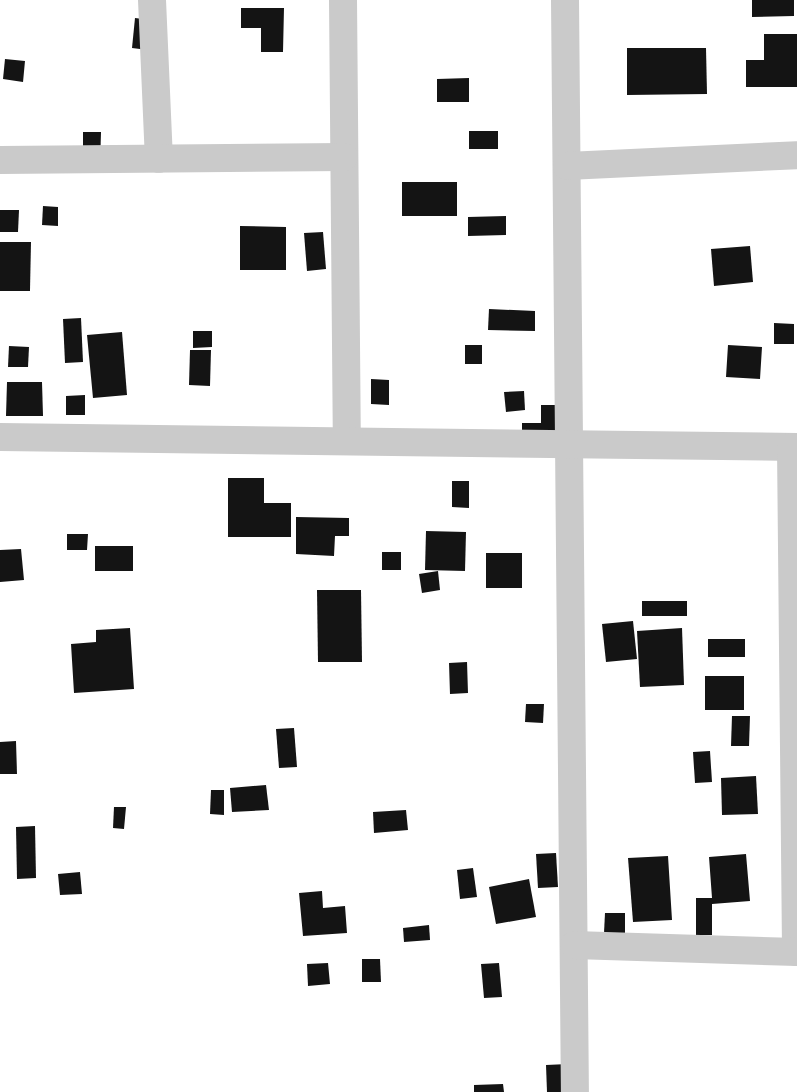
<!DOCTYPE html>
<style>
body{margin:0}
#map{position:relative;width:797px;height:1092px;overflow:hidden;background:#fff;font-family:Commissioner,sans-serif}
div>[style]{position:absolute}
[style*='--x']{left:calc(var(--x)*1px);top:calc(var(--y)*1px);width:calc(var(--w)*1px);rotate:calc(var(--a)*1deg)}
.building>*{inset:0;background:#141414}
.street>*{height:28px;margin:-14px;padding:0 14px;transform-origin:14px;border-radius:14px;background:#cacaca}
span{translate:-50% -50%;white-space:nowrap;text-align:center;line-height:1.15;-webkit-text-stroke:7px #fff;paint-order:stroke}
</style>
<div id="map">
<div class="building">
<i style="clip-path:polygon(752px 0,794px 0,794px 16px,752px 17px)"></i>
<i style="clip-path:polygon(241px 8px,284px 8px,283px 52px,261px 52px,261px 28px,241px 28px)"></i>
<i style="clip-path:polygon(135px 18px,151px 20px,148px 50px,132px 48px)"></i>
<i style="clip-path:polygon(764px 34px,797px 34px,797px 87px,746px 87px,746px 60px,764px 60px)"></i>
<i style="clip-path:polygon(627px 48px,706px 48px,707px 94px,627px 95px)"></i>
<i style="clip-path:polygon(5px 59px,25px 61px,23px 82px,3px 79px)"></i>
<i style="clip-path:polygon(469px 78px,469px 102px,437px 102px,437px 79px)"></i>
<i style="clip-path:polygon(469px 131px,498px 131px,498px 149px,469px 149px)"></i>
<i style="clip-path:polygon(83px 132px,101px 132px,100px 167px,83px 167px)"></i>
<i style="clip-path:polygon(402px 182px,457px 182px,457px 216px,402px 216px)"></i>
<i style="clip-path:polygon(43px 206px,58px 207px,58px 226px,42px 225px)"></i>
<i style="clip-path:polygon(0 210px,19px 210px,18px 232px,0 232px)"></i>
<i style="clip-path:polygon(506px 216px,506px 235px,468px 236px,468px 217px)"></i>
<i style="clip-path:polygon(240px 226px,286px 227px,286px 270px,240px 270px)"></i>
<i style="clip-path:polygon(323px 232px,326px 269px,307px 271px,304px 233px)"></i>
<i style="clip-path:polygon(0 242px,31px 242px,30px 291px,0 291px)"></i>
<i style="clip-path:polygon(750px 246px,753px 282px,714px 286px,711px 249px)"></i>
<i style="clip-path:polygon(489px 309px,535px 311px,535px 331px,488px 330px)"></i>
<i style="clip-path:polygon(81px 318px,83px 362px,65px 363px,63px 319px)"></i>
<i style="clip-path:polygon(774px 323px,794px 324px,794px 344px,774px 344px)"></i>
<i style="clip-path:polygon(193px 331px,212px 331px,212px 347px,193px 348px)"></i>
<i style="clip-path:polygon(122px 332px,127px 395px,93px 398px,87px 335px)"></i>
<i style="clip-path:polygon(465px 345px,482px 345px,482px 364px,465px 364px)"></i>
<i style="clip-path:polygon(728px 345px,762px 347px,760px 379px,726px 377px)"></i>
<i style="clip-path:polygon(9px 346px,29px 347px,28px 367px,8px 367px)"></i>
<i style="clip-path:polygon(190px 350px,211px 350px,210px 386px,189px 385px)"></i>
<i style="clip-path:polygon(371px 379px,389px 380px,389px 405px,371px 404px)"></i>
<i style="clip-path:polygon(7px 382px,42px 382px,43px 416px,6px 416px)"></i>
<i style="clip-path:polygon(524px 391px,525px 410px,506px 412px,504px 392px)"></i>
<i style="clip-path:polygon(85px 395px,85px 415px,66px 415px,66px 396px)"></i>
<i style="clip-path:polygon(541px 405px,570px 405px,569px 450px,522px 450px,522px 423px,541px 423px)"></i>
<i style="clip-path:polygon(228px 478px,264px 478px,264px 503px,291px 503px,291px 537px,228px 537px)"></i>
<i style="clip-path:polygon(452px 481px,469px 481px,469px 508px,452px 507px)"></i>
<i style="clip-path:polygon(296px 517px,349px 518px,349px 536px,335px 536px,334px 556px,296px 554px)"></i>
<i style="clip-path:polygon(426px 531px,466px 532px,465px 571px,425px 570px)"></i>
<i style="clip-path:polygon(67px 534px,88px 534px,87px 550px,67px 550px)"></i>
<i style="clip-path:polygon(95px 546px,133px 546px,133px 571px,95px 571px)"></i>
<i style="clip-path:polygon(21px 549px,24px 580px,0 582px,0 550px)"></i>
<i style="clip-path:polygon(382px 552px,401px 552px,401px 570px,382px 570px)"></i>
<i style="clip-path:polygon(486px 553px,522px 553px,522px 588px,486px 588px)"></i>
<i style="clip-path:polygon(438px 571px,440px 590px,422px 593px,419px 574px)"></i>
<i style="clip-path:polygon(317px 590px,361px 590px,362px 662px,318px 662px)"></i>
<i style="clip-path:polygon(642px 601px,687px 601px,687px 616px,642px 616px)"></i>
<i style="clip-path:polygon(633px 621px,637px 659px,606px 662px,602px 624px)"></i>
<i style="clip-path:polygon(130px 628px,134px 689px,74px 693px,71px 644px,96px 642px,96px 630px)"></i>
<i style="clip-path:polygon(682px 628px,684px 685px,640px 687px,637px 631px)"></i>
<i style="clip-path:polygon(708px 639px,745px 639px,745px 657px,708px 657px)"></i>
<i style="clip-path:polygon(467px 662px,468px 693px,450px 694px,449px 663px)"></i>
<i style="clip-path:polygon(705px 676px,744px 676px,744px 710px,705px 710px)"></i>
<i style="clip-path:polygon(526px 704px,544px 704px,543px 723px,525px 722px)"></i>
<i style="clip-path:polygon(732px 716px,750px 716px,749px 746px,731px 746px)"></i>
<i style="clip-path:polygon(294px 728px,297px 767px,279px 768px,276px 729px)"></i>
<i style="clip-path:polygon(16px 741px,17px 774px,0 774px,0 742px)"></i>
<i style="clip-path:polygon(710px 751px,712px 782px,695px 783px,693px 752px)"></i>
<i style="clip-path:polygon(756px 776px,758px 814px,722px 815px,721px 778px)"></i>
<i style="clip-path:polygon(266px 785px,269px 810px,232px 812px,230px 788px)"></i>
<i style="clip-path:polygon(211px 790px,224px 790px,224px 815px,210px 814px)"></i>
<i style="clip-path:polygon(114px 807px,126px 807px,124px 829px,113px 828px)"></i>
<i style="clip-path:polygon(406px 810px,408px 830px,374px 833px,373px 812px)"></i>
<i style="clip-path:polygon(35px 826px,36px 878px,17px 879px,16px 827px)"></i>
<i style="clip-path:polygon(556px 853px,558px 887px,538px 888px,536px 854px)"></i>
<i style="clip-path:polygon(746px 854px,750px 901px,712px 904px,712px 935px,696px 935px,696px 898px,712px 898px,709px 857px)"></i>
<i style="clip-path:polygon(668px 856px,672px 920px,633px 922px,628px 858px)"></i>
<i style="clip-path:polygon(473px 868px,477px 897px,460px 899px,457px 870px)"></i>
<i style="clip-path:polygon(80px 872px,82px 894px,60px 895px,58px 874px)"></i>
<i style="clip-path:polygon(529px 879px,536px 917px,496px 924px,489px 887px)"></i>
<i style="clip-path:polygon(322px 891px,323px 908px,345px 906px,347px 933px,303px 936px,299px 893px)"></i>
<i style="clip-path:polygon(605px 913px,625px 913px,625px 933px,604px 933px)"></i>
<i style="clip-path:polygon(429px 925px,430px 940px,404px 942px,403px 928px)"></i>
<i style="clip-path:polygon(362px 959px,380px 959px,381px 982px,362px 982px)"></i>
<i style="clip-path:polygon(328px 963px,330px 984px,308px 986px,307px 964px)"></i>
<i style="clip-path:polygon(499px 963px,502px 997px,484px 998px,481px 964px)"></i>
<i style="clip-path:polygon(568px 1064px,569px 1092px,547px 1092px,546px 1065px)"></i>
<i style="clip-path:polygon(503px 1084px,504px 1092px,474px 1092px,474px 1085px)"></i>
</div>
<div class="street">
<i style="--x:152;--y:0;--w:159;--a:87.5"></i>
<i style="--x:343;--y:0;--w:441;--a:89.5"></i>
<i style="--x:565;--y:0;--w:1092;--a:89.48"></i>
<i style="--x:0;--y:160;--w:344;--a:-0.5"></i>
<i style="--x:567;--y:166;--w:230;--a:-2.7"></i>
<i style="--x:0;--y:437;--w:797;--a:0.72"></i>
<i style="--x:791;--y:447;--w:505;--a:89.43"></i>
<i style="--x:574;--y:945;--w:223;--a:1.8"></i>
</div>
</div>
